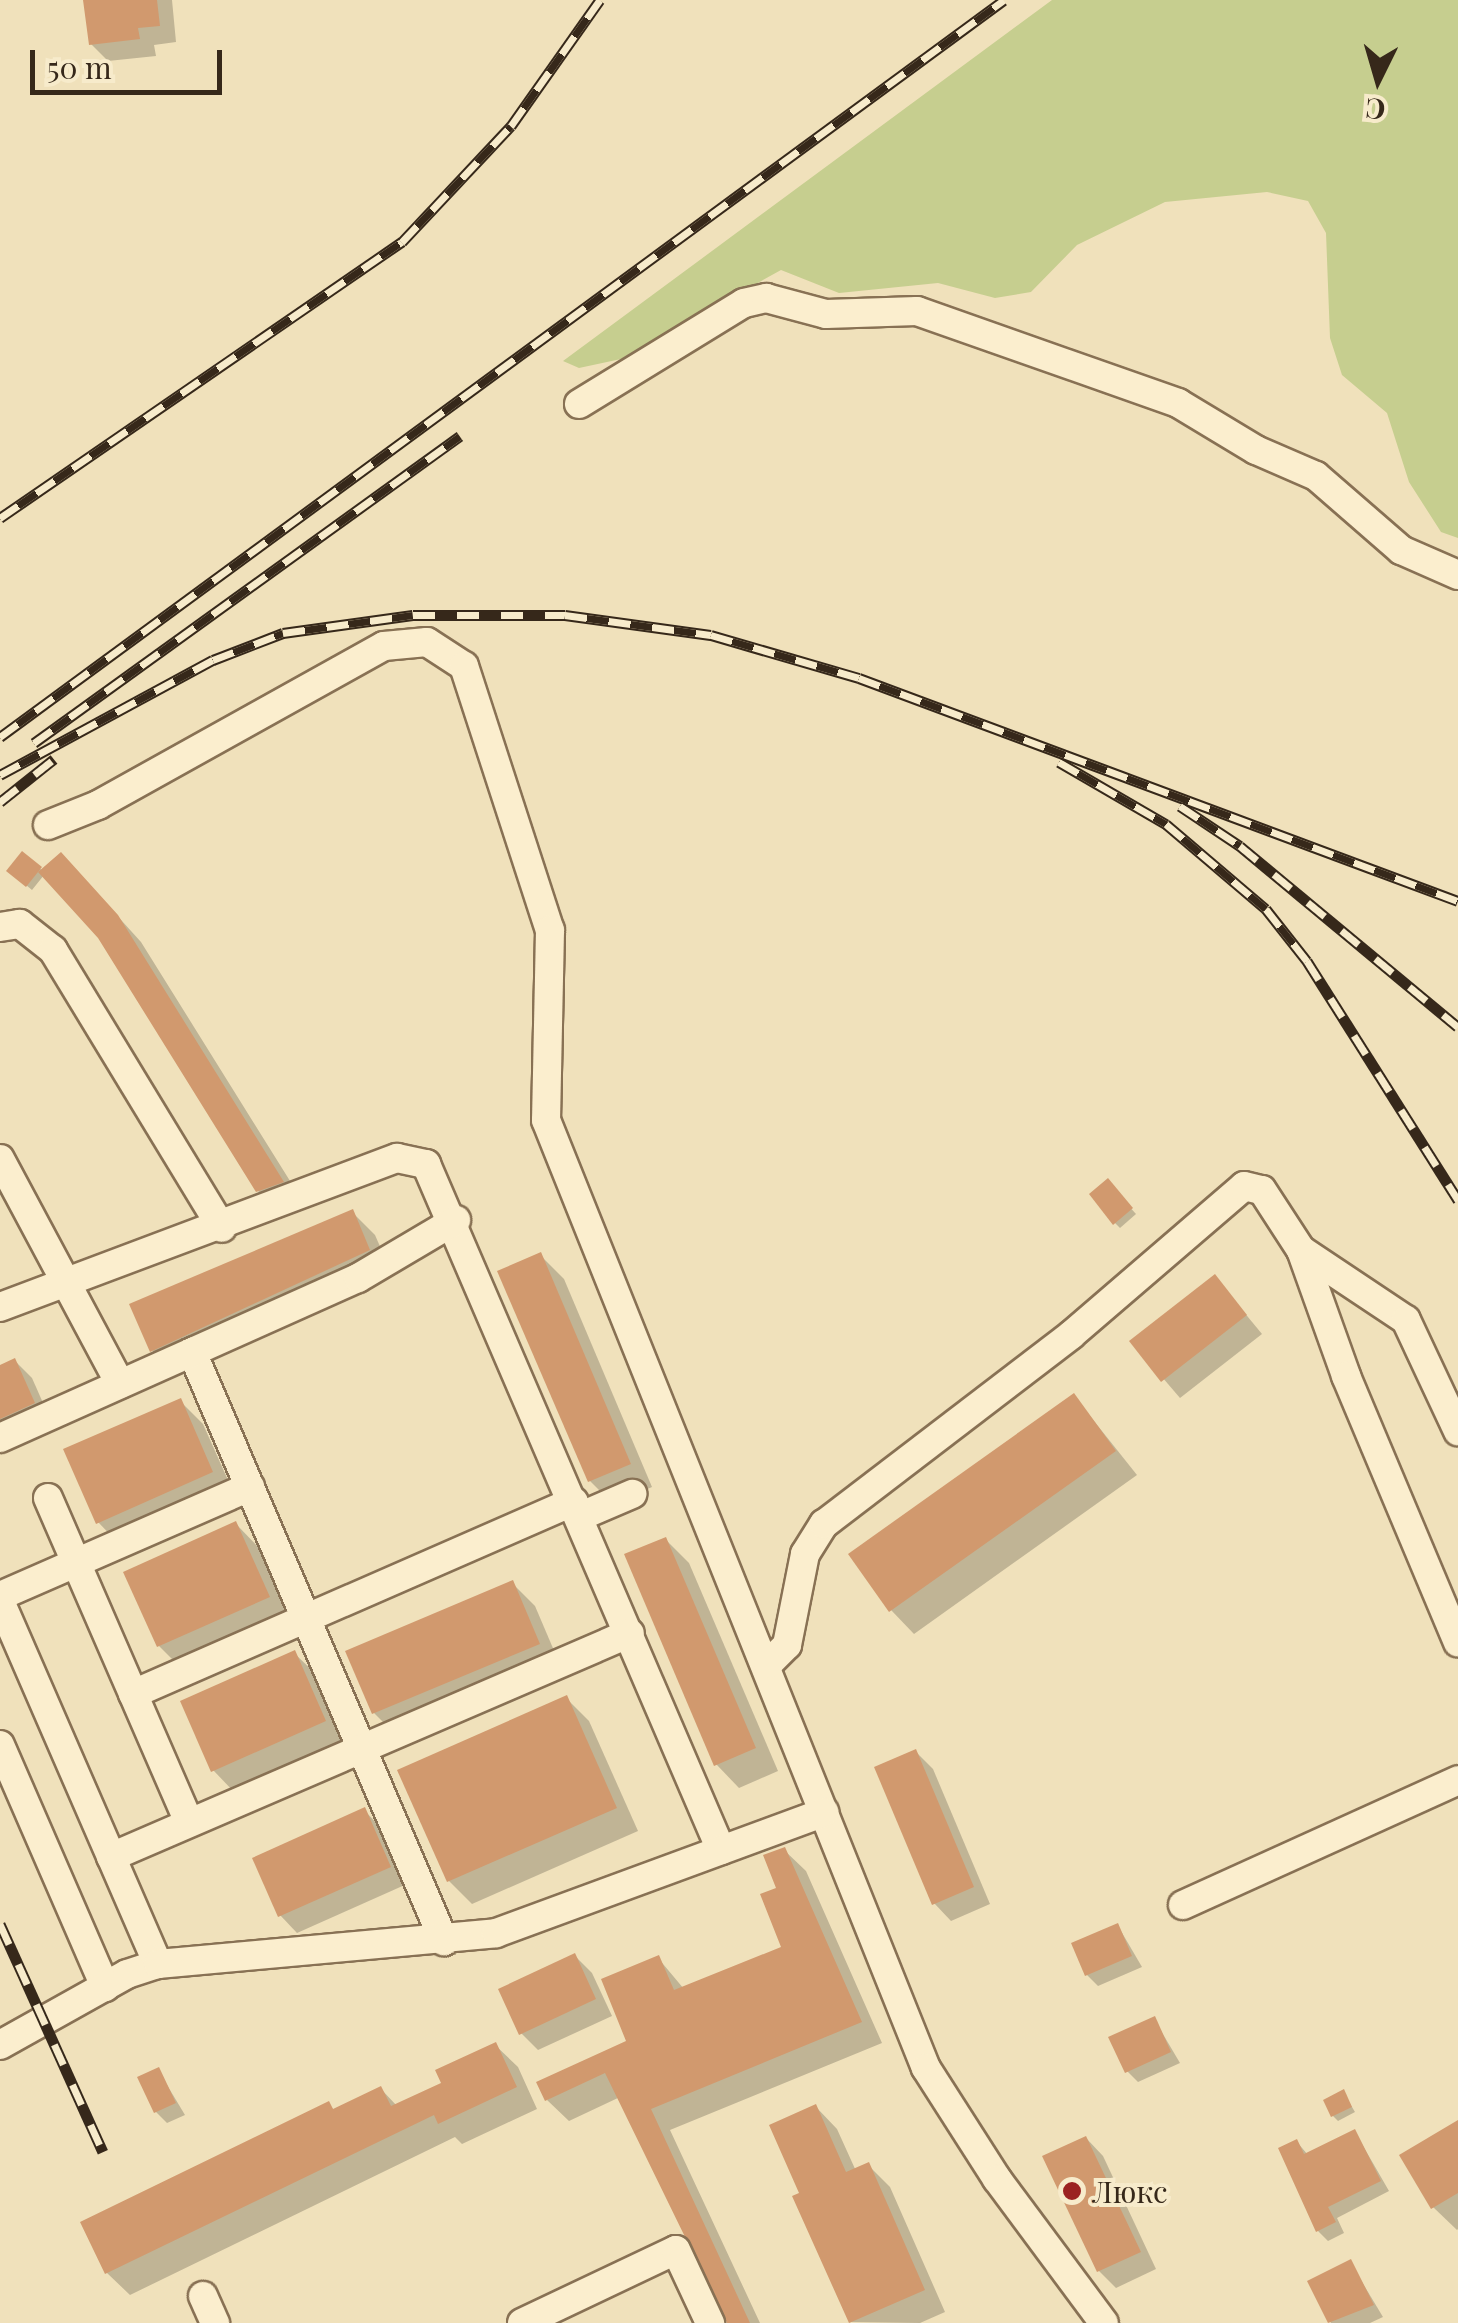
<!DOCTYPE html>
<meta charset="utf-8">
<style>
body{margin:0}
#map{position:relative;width:1458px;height:2323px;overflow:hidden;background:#f0e1bb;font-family:"Playfair Display",serif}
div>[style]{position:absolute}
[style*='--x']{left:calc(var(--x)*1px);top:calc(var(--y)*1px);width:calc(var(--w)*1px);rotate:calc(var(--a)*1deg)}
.green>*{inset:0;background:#c6ce8f}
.shadow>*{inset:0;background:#0003}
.building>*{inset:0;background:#d1996e}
.roads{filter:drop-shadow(2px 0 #887154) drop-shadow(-2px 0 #887154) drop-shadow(0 2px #887154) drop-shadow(0 -2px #887154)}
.minor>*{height:28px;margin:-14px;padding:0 14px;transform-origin:14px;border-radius:14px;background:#fbeece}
.rail>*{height:11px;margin-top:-5.5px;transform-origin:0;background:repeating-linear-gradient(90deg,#f7ebcb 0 22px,#36281a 0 44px);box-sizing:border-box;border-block:2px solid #36281a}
.dots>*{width:28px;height:28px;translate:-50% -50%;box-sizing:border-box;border:5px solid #f7ebcb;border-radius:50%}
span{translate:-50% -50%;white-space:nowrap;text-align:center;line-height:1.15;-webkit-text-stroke:8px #f7ebcb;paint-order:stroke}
.poi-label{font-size:30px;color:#36281a}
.left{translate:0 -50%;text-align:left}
.north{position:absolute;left:1328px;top:30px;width:100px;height:100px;-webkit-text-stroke:8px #f7ebcb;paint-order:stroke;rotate:185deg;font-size:28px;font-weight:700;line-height:40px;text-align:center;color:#36281a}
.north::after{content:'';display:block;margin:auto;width:35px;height:45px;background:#36281a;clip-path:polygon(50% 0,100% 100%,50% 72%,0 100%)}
.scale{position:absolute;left:30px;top:50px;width:192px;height:45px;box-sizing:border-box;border:5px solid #36281a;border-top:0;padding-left:12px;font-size:30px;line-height:35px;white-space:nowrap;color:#36281a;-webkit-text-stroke:8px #f7ebcb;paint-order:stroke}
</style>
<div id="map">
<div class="green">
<i style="clip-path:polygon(1052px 0,1458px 0,1458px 538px,1441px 532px,1409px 482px,1387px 413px,1342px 375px,1330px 338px,1326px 233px,1308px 201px,1267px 192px,1165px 202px,1077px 245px,1031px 292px,995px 298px,938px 283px,839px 293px,781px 270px,621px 359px,579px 368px,563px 361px)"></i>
</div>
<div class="shadow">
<i style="clip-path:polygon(86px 0,172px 0,176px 42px,154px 45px,156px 56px,108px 61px,91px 44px)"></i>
<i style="clip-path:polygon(22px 854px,43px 871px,83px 878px,141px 942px,305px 1205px,282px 1214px,258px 1191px,100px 937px,44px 875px,32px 890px,14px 875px)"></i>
<i style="clip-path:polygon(1107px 1182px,1136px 1214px,1120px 1228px,1115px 1223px)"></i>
<i style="clip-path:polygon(352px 1212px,375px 1235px,392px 1274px,175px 1374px,152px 1350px)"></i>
<i style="clip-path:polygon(540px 1255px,564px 1279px,652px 1487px,613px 1504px,590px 1481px)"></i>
<i style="clip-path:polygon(1215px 1277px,1262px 1334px,1180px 1398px,1132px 1342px)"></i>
<i style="clip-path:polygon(15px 1361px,32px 1378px,51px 1421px,0 1443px,0 1367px)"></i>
<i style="clip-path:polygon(1074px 1396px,1137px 1475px,914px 1634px,891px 1610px)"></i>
<i style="clip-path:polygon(180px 1401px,203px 1424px,235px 1496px,121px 1546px,98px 1522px)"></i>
<i style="clip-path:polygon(236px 1524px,259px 1548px,291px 1621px,182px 1669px,159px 1646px)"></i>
<i style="clip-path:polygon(666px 1540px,689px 1563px,778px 1771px,739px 1788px,716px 1764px)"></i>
<i style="clip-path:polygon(512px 1583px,535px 1606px,561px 1667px,397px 1736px,374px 1713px)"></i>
<i style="clip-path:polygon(294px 1653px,318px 1676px,348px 1744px,236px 1794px,213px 1770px)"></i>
<i style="clip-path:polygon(566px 1698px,589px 1721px,638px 1831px,472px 1904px,449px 1881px)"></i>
<i style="clip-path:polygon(916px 1752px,933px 1769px,990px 1904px,951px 1921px,934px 1903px)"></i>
<i style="clip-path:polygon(364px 1810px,381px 1828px,407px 1884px,297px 1933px,280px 1915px)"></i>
<i style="clip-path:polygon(784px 1850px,806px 1871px,882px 2043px,670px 2130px,760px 2323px,728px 2323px,620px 2097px,569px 2121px,547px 2100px,629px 2042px,658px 1958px,684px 1989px,784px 1948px,779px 1889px)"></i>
<i style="clip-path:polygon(1118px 1926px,1142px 1967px,1098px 1986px,1087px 1975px)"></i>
<i style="clip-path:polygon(575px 1956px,592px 1973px,612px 2016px,538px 2050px,521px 2033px)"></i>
<i style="clip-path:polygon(1154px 2019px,1180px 2063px,1138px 2082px,1127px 2071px)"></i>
<i style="clip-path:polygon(495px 2045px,518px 2067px,537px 2109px,462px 2144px,455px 2137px,130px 2295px,107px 2273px,83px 2223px,328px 2104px,335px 2111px,381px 2089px,397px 2106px,444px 2084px)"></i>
<i style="clip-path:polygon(158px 2070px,185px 2115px,167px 2123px,156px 2112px)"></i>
<i style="clip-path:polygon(1343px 2092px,1355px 2112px,1338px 2121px,1333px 2116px)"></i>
<i style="clip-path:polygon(816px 2107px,837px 2129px,856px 2171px,868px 2165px,890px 2187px,945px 2312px,920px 2323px,850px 2322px,802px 2194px)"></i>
<i style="clip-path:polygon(1458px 2123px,1458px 2229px,1457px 2230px,1433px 2207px)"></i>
<i style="clip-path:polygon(1355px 2132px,1389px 2191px,1337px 2218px,1344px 2233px,1328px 2241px,1318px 2231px,1297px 2142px,1308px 2155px)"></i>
<i style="clip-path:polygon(1086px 2138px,1103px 2156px,1156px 2269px,1116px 2288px,1099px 2271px)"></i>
<i style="clip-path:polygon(1350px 2262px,1383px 2317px,1370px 2323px,1331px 2323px,1310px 2282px)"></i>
</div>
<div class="building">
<i style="clip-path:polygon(83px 0,157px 0,160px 26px,138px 28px,140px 39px,89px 45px)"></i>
<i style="clip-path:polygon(22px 851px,42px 867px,26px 887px,6px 871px)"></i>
<i style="clip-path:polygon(61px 852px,118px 915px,284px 1182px,256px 1192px,98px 938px,38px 872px)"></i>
<i style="clip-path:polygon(1108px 1178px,1133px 1208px,1113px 1225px,1089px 1194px)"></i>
<i style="clip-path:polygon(353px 1209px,370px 1250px,150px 1352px,129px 1304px)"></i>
<i style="clip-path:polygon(541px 1252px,631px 1464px,588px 1482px,497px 1271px)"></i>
<i style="clip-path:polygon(1215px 1274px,1247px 1315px,1161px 1382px,1129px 1341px)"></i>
<i style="clip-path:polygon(15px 1358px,35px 1403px,0 1419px,0 1365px)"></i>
<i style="clip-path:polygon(1074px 1393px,1116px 1451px,889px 1612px,848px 1554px)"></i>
<i style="clip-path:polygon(181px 1398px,213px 1472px,96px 1524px,63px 1449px)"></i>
<i style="clip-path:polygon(236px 1521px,270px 1597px,157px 1647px,123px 1572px)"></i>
<i style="clip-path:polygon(666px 1537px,756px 1748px,714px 1766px,624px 1554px)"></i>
<i style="clip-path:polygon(513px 1580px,540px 1644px,372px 1714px,345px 1651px)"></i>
<i style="clip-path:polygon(295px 1650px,326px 1721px,211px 1772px,180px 1701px)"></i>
<i style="clip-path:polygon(567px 1695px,617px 1808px,447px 1882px,397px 1770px)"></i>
<i style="clip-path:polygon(916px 1749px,974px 1887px,932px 1905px,874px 1767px)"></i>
<i style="clip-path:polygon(365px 1807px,391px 1867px,278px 1917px,252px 1858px)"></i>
<i style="clip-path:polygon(785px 1847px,862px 2022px,651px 2109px,750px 2323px,727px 2323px,605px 2073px,545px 2101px,536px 2082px,626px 2041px,601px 1979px,659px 1955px,674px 1990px,781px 1947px,760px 1894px,776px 1888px,763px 1855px)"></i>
<i style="clip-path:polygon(1118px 1923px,1132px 1956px,1085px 1976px,1071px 1943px)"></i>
<i style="clip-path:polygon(575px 1953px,596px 1999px,519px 2035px,498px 1989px)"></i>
<i style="clip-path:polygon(1155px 2016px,1171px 2052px,1125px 2073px,1108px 2037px)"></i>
<i style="clip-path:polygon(496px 2042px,517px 2087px,438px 2124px,434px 2115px,105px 2274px,80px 2222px,329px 2101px,333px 2109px,381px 2086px,391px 2106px,441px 2083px,435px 2070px)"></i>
<i style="clip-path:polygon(159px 2067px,176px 2103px,154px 2113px,137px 2077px)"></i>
<i style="clip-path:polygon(1344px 2089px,1352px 2107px,1331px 2117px,1323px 2100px)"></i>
<i style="clip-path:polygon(816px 2104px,846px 2172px,869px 2162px,925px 2290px,849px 2323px,792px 2196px,799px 2193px,769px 2125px)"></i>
<i style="clip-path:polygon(1458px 2120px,1458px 2193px,1431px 2209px,1399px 2155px)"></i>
<i style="clip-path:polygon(1355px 2129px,1381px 2181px,1328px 2207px,1336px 2222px,1316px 2232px,1278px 2148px,1297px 2139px,1304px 2154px)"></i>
<i style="clip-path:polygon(1086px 2136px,1141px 2252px,1097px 2272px,1042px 2156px)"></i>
<i style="clip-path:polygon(1351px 2259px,1374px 2305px,1328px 2323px,1307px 2281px)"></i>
</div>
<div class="roads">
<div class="minor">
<i style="--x:579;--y:404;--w:193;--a:-31.5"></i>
<i style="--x:744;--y:303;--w:23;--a:-13"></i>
<i style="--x:766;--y:298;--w:62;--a:14.9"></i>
<i style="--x:826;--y:314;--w:91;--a:-1.9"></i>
<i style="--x:917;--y:311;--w:277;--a:19.4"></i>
<i style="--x:1178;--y:403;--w:91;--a:31.1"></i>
<i style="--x:1256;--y:450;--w:65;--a:23.4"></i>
<i style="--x:1316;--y:476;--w:113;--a:41"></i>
<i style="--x:1401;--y:550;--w:62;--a:23.7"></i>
<i style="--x:48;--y:825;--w:54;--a:-21.8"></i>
<i style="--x:98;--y:805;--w:327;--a:-29.1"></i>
<i style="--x:384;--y:646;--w:43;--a:-5.3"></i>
<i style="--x:427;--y:642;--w:44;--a:33"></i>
<i style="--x:464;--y:666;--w:278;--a:72"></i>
<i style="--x:550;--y:930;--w:190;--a:91.2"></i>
<i style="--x:546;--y:1120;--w:1021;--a:68.16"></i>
<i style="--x:926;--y:2068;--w:132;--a:57.4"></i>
<i style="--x:997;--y:2179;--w:179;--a:53.4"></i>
<i style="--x:0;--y:927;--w:20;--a:-9"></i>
<i style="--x:20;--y:924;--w:42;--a:38.2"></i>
<i style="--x:53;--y:950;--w:325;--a:58.7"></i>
<i style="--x:0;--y:1159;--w:255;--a:61.9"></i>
<i style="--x:1301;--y:1250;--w:134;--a:70.3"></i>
<i style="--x:1346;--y:1376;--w:289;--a:67.2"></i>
<i style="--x:0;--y:1307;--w:424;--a:-20.6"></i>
<i style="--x:397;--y:1158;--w:30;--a:12"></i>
<i style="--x:426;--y:1164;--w:747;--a:66.73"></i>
<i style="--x:192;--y:1352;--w:641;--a:66.84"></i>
<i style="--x:0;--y:1438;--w:392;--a:-24.1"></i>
<i style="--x:358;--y:1278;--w:114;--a:-30.6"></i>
<i style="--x:48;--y:1498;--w:354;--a:66.5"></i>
<i style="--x:581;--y:1516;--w:56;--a:-23.3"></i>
<i style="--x:0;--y:1596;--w:273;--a:-23.6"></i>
<i style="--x:0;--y:1601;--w:396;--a:66.5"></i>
<i style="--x:768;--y:1664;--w:27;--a:-45"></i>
<i style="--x:787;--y:1645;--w:93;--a:-78.8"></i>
<i style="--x:805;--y:1554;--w:36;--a:-58"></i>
<i style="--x:824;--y:1524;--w:311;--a:-37.4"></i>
<i style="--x:1071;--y:1335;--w:228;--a:-40.7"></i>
<i style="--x:1244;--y:1186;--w:18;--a:13"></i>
<i style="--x:1262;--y:1190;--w:72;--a:57"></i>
<i style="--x:1301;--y:1250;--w:126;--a:33.7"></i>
<i style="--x:1406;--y:1320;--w:123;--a:64.9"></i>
<i style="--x:133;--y:1694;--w:481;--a:-23.6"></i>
<i style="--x:0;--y:1745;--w:264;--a:66.5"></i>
<i style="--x:111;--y:1857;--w:565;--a:-23.34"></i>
<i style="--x:1183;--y:1905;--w:302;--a:-24.4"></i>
<i style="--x:0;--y:2045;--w:145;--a:-29.2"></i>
<i style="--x:127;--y:1974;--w:33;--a:-18"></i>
<i style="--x:158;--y:1964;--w:339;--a:-5.2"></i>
<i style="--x:496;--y:1933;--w:350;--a:-20.2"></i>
<i style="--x:203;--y:2296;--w:30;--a:66"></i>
<i style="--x:522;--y:2323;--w:170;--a:-25.4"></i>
<i style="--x:676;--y:2250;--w:81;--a:65"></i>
</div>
</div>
<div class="rail">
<i style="--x:0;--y:518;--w:488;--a:-34.5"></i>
<i style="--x:402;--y:242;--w:159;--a:-46.8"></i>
<i style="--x:511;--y:126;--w:154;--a:-54.8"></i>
<i style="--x:0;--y:737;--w:1245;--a:-36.28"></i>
<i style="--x:34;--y:743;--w:525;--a:-35.78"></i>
<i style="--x:1059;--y:762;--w:124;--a:30.1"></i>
<i style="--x:1166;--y:824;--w:131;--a:40.4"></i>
<i style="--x:1266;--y:909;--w:66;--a:51.7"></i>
<i style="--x:1307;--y:961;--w:283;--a:57.7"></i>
<i style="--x:0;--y:775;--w:242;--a:-28.4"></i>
<i style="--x:213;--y:660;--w:75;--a:-21.1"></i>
<i style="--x:283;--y:633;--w:131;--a:-7.9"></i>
<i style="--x:413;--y:615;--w:152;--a:0"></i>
<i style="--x:565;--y:615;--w:147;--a:7.8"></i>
<i style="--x:711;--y:635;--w:154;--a:16.2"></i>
<i style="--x:859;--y:678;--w:639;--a:20.42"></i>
<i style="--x:0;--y:802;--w:69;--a:-38.5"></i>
<i style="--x:1180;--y:806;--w:72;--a:33.7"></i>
<i style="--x:1240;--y:846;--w:283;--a:39.7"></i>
<i style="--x:0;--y:1924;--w:250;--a:65.7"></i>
</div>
<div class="dots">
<i style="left:1072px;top:2191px;background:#9b2221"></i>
</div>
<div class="poi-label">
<span class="left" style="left:1092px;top:2191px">Люкс</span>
</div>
<div class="north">С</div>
<div class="scale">50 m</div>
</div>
